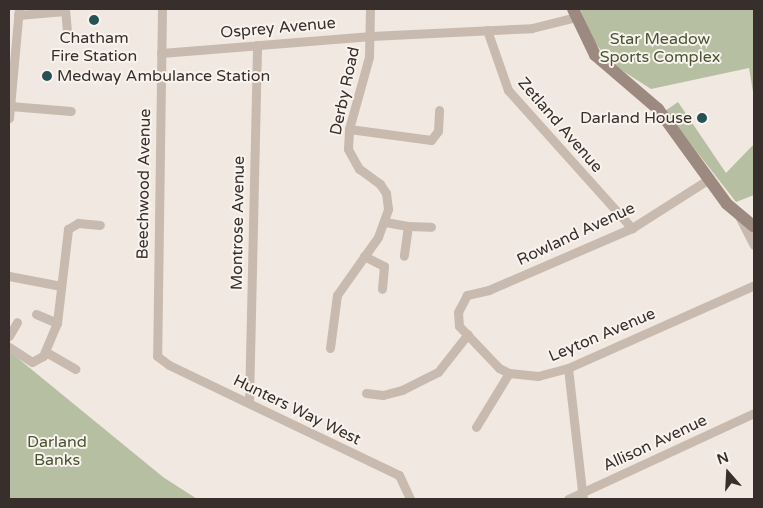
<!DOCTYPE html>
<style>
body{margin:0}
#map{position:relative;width:763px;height:508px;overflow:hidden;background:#f1e9e1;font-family:"Varela Round",sans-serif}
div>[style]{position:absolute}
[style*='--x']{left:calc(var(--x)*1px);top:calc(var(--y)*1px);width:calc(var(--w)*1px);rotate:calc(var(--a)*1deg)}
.green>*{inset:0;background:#b6bfa2}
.street>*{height:9px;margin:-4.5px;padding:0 4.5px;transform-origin:4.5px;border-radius:4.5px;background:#c8baae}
.secondary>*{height:12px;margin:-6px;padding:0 6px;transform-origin:6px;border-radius:6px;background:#9c897f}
.dots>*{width:14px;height:14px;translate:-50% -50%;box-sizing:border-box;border:2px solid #f9f3ee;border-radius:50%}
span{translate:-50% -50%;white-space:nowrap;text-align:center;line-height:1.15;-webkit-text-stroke:4px #f9f3ee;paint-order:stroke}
.street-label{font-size:16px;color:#382f2c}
.poi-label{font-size:16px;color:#382f2c}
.left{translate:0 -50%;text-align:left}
.right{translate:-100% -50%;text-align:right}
.park-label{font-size:16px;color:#485432}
.frame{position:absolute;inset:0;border:10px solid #382f2c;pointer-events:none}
.north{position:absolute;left:703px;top:448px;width:50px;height:50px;-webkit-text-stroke:4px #f9f3ee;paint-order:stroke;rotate:341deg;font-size:14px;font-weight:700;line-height:20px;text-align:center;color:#382f2c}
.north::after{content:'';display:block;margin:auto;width:18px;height:22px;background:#382f2c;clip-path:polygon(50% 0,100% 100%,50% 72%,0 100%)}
</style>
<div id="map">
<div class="green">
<i style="clip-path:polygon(580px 9px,754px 9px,754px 98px,749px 68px,651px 89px,612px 64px,595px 43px)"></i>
<i style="clip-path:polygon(678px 102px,726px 173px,754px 144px,754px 195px,736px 202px,665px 111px)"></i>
<i style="clip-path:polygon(9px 351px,163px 477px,197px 499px,9px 499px)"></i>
</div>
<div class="street">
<i style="--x:65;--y:9;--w:21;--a:85"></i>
<i style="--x:162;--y:9;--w:347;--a:90.8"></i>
<i style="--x:157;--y:356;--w:15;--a:37"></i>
<i style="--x:169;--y:365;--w:255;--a:25.6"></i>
<i style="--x:399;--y:475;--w:26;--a:65"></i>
<i style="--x:18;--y:15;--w:47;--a:-4.9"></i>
<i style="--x:487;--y:30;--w:64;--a:70.7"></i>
<i style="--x:508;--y:90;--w:186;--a:48.1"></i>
<i style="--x:161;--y:53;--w:211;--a:-4.6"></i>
<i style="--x:371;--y:36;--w:161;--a:-2.8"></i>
<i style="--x:532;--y:28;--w:45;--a:-14"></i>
<i style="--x:10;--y:106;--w:61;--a:4.7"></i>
<i style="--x:9;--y:118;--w:109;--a:-84.8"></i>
<i style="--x:349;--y:129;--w:83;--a:7.6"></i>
<i style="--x:431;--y:140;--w:11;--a:-52"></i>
<i style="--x:438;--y:131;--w:21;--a:-87"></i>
<i style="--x:709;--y:179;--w:91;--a:147.5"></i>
<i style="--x:632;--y:228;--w:156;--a:156.6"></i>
<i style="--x:489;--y:290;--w:23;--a:167"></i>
<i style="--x:467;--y:295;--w:19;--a:118"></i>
<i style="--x:458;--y:312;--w:14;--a:86"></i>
<i style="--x:459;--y:326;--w:58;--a:46.4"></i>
<i style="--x:499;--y:368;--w:11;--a:27"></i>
<i style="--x:509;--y:373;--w:29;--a:6"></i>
<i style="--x:538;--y:376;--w:31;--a:-15"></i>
<i style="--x:568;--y:368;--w:204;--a:-24"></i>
<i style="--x:740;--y:218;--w:30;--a:63"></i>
<i style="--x:385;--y:222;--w:23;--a:10"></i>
<i style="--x:408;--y:226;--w:30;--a:98"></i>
<i style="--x:408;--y:226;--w:23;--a:2"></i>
<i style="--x:364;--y:256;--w:22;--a:27"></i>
<i style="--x:384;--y:266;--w:23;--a:95"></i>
<i style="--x:9;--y:276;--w:53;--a:10.9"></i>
<i style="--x:36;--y:314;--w:23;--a:23"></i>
<i style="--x:9;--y:336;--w:16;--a:-60"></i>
<i style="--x:9;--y:347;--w:27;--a:33"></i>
<i style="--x:32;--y:362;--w:13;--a:-29"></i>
<i style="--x:43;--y:356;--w:36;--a:-67"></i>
<i style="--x:57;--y:323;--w:95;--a:-83.3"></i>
<i style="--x:68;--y:229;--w:12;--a:-31"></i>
<i style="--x:78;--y:223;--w:22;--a:5"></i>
<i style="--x:330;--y:348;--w:53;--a:-82.5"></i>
<i style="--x:337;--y:295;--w:71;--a:-54.7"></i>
<i style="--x:378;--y:237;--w:30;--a:-70"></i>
<i style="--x:388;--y:209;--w:16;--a:-97"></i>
<i style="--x:386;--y:193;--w:11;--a:-124"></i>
<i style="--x:380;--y:184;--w:26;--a:-144"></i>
<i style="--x:359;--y:169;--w:23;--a:-119"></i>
<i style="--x:348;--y:149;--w:20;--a:-87"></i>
<i style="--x:349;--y:129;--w:75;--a:-74.5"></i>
<i style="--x:369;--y:57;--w:48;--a:-88.8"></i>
<i style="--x:46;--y:352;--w:34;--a:30"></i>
<i style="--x:568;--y:368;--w:132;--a:83.5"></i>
<i style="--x:366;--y:393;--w:17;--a:7"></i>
<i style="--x:383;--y:395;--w:20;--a:-15"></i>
<i style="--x:402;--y:390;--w:40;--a:-26.6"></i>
<i style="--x:438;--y:372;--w:48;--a:-51.7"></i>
<i style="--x:249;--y:402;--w:357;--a:-88.7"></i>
<i style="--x:476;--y:427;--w:63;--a:-58.6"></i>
<i style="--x:568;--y:499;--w:205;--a:-24.8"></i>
</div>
<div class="secondary">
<i style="--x:573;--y:9;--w:51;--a:64.4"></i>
<i style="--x:595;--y:55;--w:83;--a:40.6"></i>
<i style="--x:658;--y:109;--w:117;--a:54"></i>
<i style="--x:727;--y:204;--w:35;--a:40"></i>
</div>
<div class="dots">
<i style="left:94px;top:20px;background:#255355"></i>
<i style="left:47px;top:76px;background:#255355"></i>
<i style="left:702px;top:118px;background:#255355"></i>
</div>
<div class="street-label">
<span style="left:278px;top:28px;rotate:-5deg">Osprey Avenue</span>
<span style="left:345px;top:91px;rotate:-78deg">Derby Road</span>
<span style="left:560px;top:125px;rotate:49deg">Zetland Avenue</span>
<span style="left:144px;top:184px;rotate:-89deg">Beechwood Avenue</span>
<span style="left:238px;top:223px;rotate:-89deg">Montrose Avenue</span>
<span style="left:576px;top:234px;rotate:-25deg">Rowland Avenue</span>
<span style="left:602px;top:335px;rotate:-23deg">Leyton Avenue</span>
<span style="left:297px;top:410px;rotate:26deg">Hunters Way West</span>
<span style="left:655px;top:443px;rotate:-25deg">Allison Avenue</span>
</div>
<div class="poi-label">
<span style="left:94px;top:47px">Chatham<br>Fire Station</span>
<span class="left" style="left:57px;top:76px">Medway Ambulance Station</span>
<span class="right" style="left:692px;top:118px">Darland House</span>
</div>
<div class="park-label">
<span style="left:660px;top:48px">Star Meadow<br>Sports Complex</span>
<span style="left:57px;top:451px">Darland<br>Banks</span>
</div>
<div class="frame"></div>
<div class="north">N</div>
</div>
